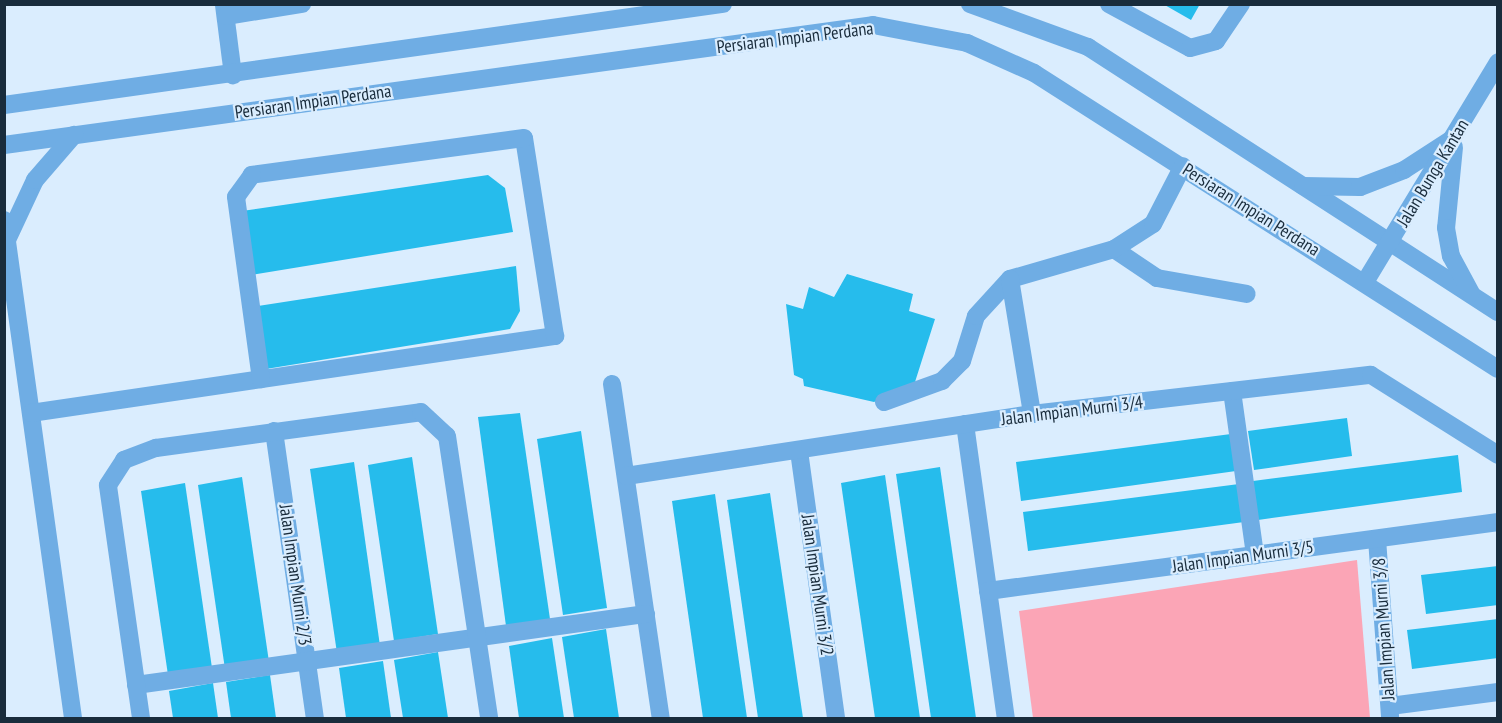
<!DOCTYPE html>
<style>
body{margin:0}
#map{position:relative;width:1502px;height:723px;overflow:hidden;background:#daedfe;font-family:"PT Sans Narrow",sans-serif}
div>[style]{position:absolute}
[style*='--x']{left:calc(var(--x)*1px);top:calc(var(--y)*1px);width:calc(var(--w)*1px);rotate:calc(var(--a)*1deg)}
.green>*{inset:0;background:#fba5b6}
.building>*{inset:0;background:#26bcec}
.minor>*{height:18px;margin:-9px;padding:0 9px;transform-origin:9px;border-radius:9px;background:#6fade4}
span{translate:-50% -50%;white-space:nowrap;text-align:center;line-height:1.15;-webkit-text-stroke:4.5px #daedfe;paint-order:stroke}
.street-label{font-size:18px;color:#192c3c}
.frame{position:absolute;inset:0;border:6px solid #192c3c;pointer-events:none}
</style>
<div id="map">
<div class="green">
<i style="clip-path:polygon(1357px 560px,1370px 718px,1033px 718px,1019px 611px)"></i>
</div>
<div class="building">
<i style="clip-path:polygon(1163px 4px,1200px 4px,1191px 20px)"></i>
<i style="clip-path:polygon(488px 175px,505px 188px,513px 232px,251px 275px,242px 211px)"></i>
<i style="clip-path:polygon(516px 266px,520px 311px,510px 329px,266px 369px,258px 306px)"></i>
<i style="clip-path:polygon(847px 274px,913px 294px,909px 311px,935px 319px,915px 382px,874px 402px,804px 386px,803px 379px,794px 375px,786px 304px,803px 309px,809px 287px,834px 297px)"></i>
<i style="clip-path:polygon(520px 413px,550px 619px,506px 626px,478px 417px)"></i>
<i style="clip-path:polygon(1347px 418px,1352px 456px,1254px 470px,1248px 431px)"></i>
<i style="clip-path:polygon(581px 431px,607px 608px,563px 615px,537px 439px)"></i>
<i style="clip-path:polygon(1231px 434px,1236px 471px,1021px 501px,1016px 462px)"></i>
<i style="clip-path:polygon(1458px 455px,1462px 492px,1258px 520px,1253px 481px)"></i>
<i style="clip-path:polygon(412px 457px,438px 634px,394px 641px,368px 465px)"></i>
<i style="clip-path:polygon(354px 462px,380px 646px,337px 653px,310px 469px)"></i>
<i style="clip-path:polygon(940px 467px,976px 718px,931px 718px,896px 474px)"></i>
<i style="clip-path:polygon(885px 475px,920px 718px,875px 718px,841px 483px)"></i>
<i style="clip-path:polygon(242px 477px,269px 662px,225px 669px,198px 485px)"></i>
<i style="clip-path:polygon(185px 483px,212px 668px,168px 675px,141px 491px)"></i>
<i style="clip-path:polygon(1239px 484px,1244px 522px,1028px 551px,1023px 512px)"></i>
<i style="clip-path:polygon(770px 493px,803px 718px,758px 718px,727px 500px)"></i>
<i style="clip-path:polygon(715px 494px,747px 718px,703px 718px,672px 501px)"></i>
<i style="clip-path:polygon(1498px 566px,1498px 605px,1426px 614px,1421px 575px)"></i>
<i style="clip-path:polygon(1498px 619px,1498px 658px,1412px 669px,1407px 630px)"></i>
<i style="clip-path:polygon(606px 629px,619px 718px,574px 718px,562px 637px)"></i>
<i style="clip-path:polygon(552px 638px,564px 718px,519px 718px,509px 646px)"></i>
<i style="clip-path:polygon(438px 652px,448px 718px,403px 718px,394px 660px)"></i>
<i style="clip-path:polygon(383px 661px,391px 718px,346px 718px,339px 668px)"></i>
<i style="clip-path:polygon(270px 675px,276px 718px,231px 718px,226px 682px)"></i>
<i style="clip-path:polygon(213px 683px,218px 718px,173px 718px,169px 691px)"></i>
</div>
<div class="minor">
<i style="--x:970;--y:4;--w:126;--a:20"></i>
<i style="--x:1088;--y:47;--w:488;--a:32.9"></i>
<i style="--x:1109;--y:4;--w:92;--a:28.5"></i>
<i style="--x:1190;--y:48;--w:27;--a:-15"></i>
<i style="--x:1216;--y:41;--w:45;--a:-56"></i>
<i style="--x:224;--y:5;--w:71;--a:82.7"></i>
<i style="--x:226;--y:16;--w:77;--a:-9"></i>
<i style="--x:4;--y:105;--w:726;--a:-8"></i>
<i style="--x:4;--y:145;--w:877;--a:-7.86"></i>
<i style="--x:873;--y:25;--w:96;--a:10.8"></i>
<i style="--x:967;--y:43;--w:73;--a:24.1"></i>
<i style="--x:1034;--y:73;--w:550;--a:32.54"></i>
<i style="--x:1454;--y:147;--w:81;--a:95.6"></i>
<i style="--x:1446;--y:228;--w:28;--a:80"></i>
<i style="--x:1451;--y:256;--w:42;--a:61.6"></i>
<i style="--x:1303;--y:186;--w:57;--a:1"></i>
<i style="--x:1360;--y:187;--w:47;--a:-21.1"></i>
<i style="--x:1404;--y:170;--w:57;--a:-32.9"></i>
<i style="--x:4;--y:220;--w:503;--a:82.11"></i>
<i style="--x:7;--y:240;--w:66;--a:-65"></i>
<i style="--x:35;--y:180;--w:60;--a:-49.1"></i>
<i style="--x:1114;--y:249;--w:52;--a:34"></i>
<i style="--x:1157;--y:278;--w:91;--a:10.1"></i>
<i style="--x:1010;--y:279;--w:108;--a:-16.1"></i>
<i style="--x:1114;--y:249;--w:46;--a:-32.7"></i>
<i style="--x:1153;--y:224;--w:65;--a:-62.7"></i>
<i style="--x:1365;--y:282;--w:257;--a:-58.8"></i>
<i style="--x:612;--y:384;--w:338;--a:81.7"></i>
<i style="--x:1232;--y:391;--w:166;--a:82"></i>
<i style="--x:884;--y:402;--w:62;--a:-19.9"></i>
<i style="--x:942;--y:381;--w:28;--a:-45"></i>
<i style="--x:962;--y:361;--w:47;--a:-72.7"></i>
<i style="--x:976;--y:316;--w:50;--a:-47.4"></i>
<i style="--x:1010;--y:279;--w:137;--a:80.7"></i>
<i style="--x:31;--y:413;--w:530;--a:-8.36"></i>
<i style="--x:555;--y:336;--w:200;--a:-98.9"></i>
<i style="--x:524;--y:138;--w:275;--a:172.3"></i>
<i style="--x:252;--y:175;--w:27;--a:126"></i>
<i style="--x:236;--y:197;--w:184;--a:82.2"></i>
<i style="--x:965;--y:424;--w:297;--a:82.1"></i>
<i style="--x:274;--y:431;--w:290;--a:81.9"></i>
<i style="--x:799;--y:451;--w:270;--a:82.1"></i>
<i style="--x:626;--y:476;--w:411;--a:-8.7"></i>
<i style="--x:1032;--y:414;--w:341;--a:-6.6"></i>
<i style="--x:1371;--y:375;--w:150;--a:32.2"></i>
<i style="--x:1377;--y:539;--w:179;--a:85.8"></i>
<i style="--x:988;--y:591;--w:515;--a:-7.7"></i>
<i style="--x:136;--y:685;--w:515;--a:-7.93"></i>
<i style="--x:1390;--y:706;--w:109;--a:-7.4"></i>
<i style="--x:141;--y:718;--w:235;--a:-98.1"></i>
<i style="--x:108;--y:485;--w:30;--a:-57"></i>
<i style="--x:124;--y:460;--w:34;--a:-21"></i>
<i style="--x:156;--y:448;--w:267;--a:-7.7"></i>
<i style="--x:421;--y:412;--w:35;--a:43"></i>
<i style="--x:447;--y:436;--w:285;--a:81.5"></i>
</div>
<div class="street-label">
<span style="left:795px;top:38px;rotate:-7deg">Persiaran Impian Perdana</span>
<span style="left:313px;top:102px;rotate:-8deg">Persiaran Impian Perdana</span>
<span style="left:1433px;top:173px;rotate:-59deg">Jalan Bunga Kantan</span>
<span style="left:1251px;top:210px;rotate:32deg">Persiaran Impian Perdana</span>
<span style="left:1072px;top:411px;rotate:-7deg">Jalan Impian Murni 3/4</span>
<span style="left:1243px;top:557px;rotate:-8deg">Jalan Impian Murni 3/5</span>
<span style="left:295px;top:575px;rotate:82deg">Jalan Impian Murni 2/3</span>
<span style="left:817px;top:585px;rotate:82deg">Jalan Impian Murni 3/2</span>
<span style="left:1384px;top:629px;rotate:-94deg">Jalan Impian Murni 3/8</span>
</div>
<div class="frame"></div>
</div>
